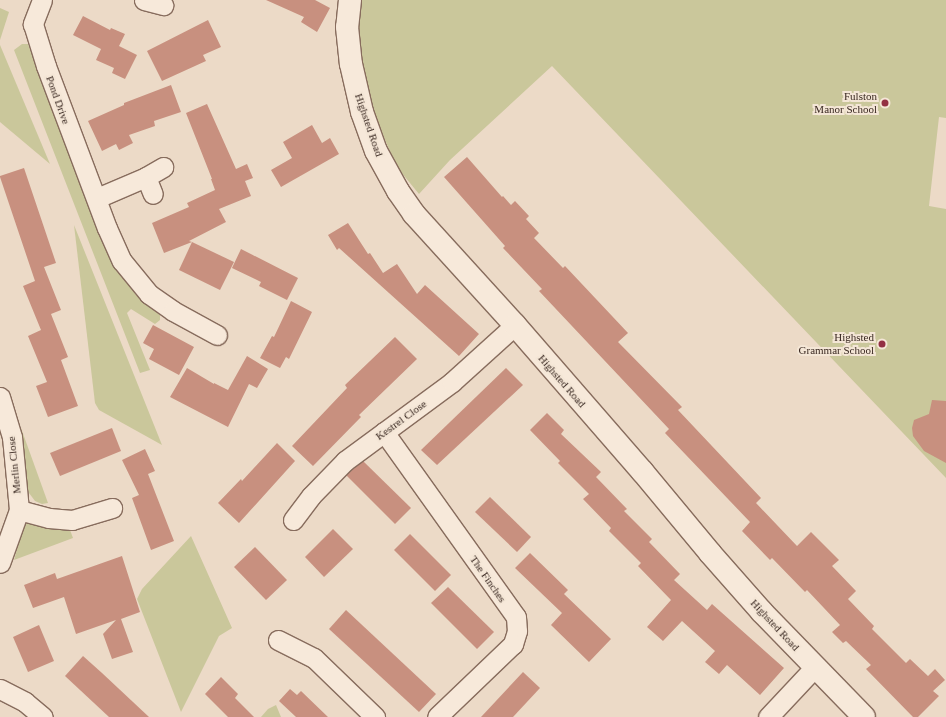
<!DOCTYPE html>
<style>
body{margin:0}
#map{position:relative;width:946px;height:717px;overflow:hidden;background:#ecdac7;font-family:Georgia,serif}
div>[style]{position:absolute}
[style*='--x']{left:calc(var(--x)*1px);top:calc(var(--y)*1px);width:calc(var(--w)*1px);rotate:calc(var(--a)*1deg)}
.green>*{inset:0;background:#cac79b}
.building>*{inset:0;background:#c8907f}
.roads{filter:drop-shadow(1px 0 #876c5d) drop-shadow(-1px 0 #876c5d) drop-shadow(0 1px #876c5d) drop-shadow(0 -1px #876c5d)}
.street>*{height:19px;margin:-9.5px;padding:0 9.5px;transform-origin:9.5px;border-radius:9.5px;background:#f7e9da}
.secondary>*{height:22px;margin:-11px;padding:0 11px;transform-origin:11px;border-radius:11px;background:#f7e9da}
.dots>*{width:11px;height:11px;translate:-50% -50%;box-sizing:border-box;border:2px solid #f4e6d6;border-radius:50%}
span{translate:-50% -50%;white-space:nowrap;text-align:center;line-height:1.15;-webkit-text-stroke:4px #f4e6d6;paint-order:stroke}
.poi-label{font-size:11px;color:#382720}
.right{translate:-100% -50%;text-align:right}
.street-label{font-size:11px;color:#382720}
</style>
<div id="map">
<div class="green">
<i style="clip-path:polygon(361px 0,946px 0,946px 118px,939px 117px,929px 206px,946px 209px,946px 478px,552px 66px,450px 160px,419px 194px,396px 166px,373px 111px,359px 59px,358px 22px)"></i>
<i style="clip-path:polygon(0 8px,9px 12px,0 40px)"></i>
<i style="clip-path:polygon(22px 44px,28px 44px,119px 272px,136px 295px,160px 315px,160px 320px,155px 324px,131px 309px,127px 313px,150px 370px,140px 373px,14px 50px)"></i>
<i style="clip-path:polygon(0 45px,50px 164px,0 122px)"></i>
<i style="clip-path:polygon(74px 225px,162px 445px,99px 410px,95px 403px)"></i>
<i style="clip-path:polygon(21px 428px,48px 503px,42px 504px,35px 501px,26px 489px)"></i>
<i style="clip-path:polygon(32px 522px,64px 527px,70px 530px,73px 538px,14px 560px,24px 525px)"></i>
<i style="clip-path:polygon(191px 536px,232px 628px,219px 636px,181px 712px,137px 599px,142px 589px)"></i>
<i style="clip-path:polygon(276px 705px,281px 717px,261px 717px,268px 709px)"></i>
</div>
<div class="building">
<i style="clip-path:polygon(266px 0,315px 0,330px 8px,317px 32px,301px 22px,304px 17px)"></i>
<i style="clip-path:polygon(83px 16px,110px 30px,111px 28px,125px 34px,119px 46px,137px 55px,125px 79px,112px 73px,114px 68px,96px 60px,101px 49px,73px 35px)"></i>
<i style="clip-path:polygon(208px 20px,221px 47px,203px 55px,206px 61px,162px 81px,147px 51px)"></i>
<i style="clip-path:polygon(171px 85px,181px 112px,154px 121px,155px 126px,129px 135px,133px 143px,119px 150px,116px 144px,102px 151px,88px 121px,124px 105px,124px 103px)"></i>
<i style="clip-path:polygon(207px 104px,236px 169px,247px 164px,253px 178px,245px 181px,251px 196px,219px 209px,226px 222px,189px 241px,192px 242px,164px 253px,152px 223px,189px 207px,187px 203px,215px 190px,211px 179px,212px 179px,186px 113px)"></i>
<i style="clip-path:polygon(312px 125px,322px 143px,330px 138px,339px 154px,281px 187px,271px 170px,292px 158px,283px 142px)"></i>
<i style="clip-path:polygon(467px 157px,502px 197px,503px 196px,511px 205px,515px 201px,529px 216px,526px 219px,539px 233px,534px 238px,563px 268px,565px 266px,628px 333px,618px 342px,682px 407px,678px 410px,761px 498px,756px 503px,797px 546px,811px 532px,839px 560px,832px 566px,856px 591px,848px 599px,874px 626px,872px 629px,906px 663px,910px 659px,928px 676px,935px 669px,945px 680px,933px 691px,939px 696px,918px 717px,913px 717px,866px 669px,871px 665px,846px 641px,843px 643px,832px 632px,840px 625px,807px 590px,805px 592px,772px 558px,770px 560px,742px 531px,750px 522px,665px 433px,669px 429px,539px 291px,542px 289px,503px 248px,505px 246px,444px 177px)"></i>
<i style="clip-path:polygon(24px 168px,56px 263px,44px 267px,61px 310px,51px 314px,68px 357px,61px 360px,78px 406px,48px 417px,36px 386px,47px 382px,28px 336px,41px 330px,23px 286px,35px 281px,0 177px,0 176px)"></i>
<i style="clip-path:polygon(348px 223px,368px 254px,370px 253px,383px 273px,397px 264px,417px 294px,425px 285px,479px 334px,459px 356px,339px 248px,337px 250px,328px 235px)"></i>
<i style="clip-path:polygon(192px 242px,234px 262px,220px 290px,179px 270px)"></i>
<i style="clip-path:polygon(241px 249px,298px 278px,287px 300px,259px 286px,261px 282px,232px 268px)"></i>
<i style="clip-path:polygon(291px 301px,312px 312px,289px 359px,286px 357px,280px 368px,260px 358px,272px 336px,274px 337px)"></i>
<i style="clip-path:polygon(153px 325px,194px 347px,179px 375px,149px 359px,154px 349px,143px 343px)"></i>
<i style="clip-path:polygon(395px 337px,417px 359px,359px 415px,361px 417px,313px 466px,292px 446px,347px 388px,345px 385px)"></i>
<i style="clip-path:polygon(247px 356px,268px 369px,257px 388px,249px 384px,228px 427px,170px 397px,187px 368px,214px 384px,214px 383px,228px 390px)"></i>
<i style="clip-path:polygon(506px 368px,523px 385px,437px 465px,421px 450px)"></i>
<i style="clip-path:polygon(932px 400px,946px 401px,946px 463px,924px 451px,913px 436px,912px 428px,914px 420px,929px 414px)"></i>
<i style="clip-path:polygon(547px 413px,564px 430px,561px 434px,601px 472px,596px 477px,627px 509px,624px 511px,652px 539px,649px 542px,680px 574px,674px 580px,707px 610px,712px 604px,784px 668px,760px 695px,727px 665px,719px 674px,705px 662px,715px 651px,682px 621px,663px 641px,647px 627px,671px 600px,638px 566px,641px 563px,609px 531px,611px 528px,583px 499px,589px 494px,558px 463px,560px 461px,530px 430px)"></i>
<i style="clip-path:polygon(112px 428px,121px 451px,60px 476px,50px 453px)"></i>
<i style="clip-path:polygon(277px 443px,295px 461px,239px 523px,218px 503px,241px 479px,242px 481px)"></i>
<i style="clip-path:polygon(145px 449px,155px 471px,148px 474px,174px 541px,151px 550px,132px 498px,139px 495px,122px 460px)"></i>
<i style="clip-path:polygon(363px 461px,411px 508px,395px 524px,346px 475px)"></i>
<i style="clip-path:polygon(490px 497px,531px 537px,517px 552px,475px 512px)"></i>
<i style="clip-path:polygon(333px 529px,353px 549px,324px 577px,305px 557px)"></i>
<i style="clip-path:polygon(410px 534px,451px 575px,435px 591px,394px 550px)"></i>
<i style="clip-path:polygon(255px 547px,287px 580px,266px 600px,234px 567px)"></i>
<i style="clip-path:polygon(530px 553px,568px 590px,564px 594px,611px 639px,589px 662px,551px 625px,562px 613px,515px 568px)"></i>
<i style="clip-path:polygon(122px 556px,140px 612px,121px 619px,133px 652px,112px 659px,103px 634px,116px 620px,76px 634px,64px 597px,33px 608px,24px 585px,55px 573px,57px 579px)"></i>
<i style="clip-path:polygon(448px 587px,494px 632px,477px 649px,431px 603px)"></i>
<i style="clip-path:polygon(346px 610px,436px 694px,419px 712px,329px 629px)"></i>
<i style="clip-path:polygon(39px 625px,54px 661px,28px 672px,13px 637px)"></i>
<i style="clip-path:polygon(83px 656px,102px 673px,149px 717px,109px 717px,65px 676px)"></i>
<i style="clip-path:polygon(523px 672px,540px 688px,513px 717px,481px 717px)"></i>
<i style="clip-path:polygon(221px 677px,238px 694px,235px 698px,254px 717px,228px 717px,205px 694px)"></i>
<i style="clip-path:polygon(290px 689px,297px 695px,301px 691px,328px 717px,296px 717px,279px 701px)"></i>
</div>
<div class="roads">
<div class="street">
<i style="--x:42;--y:0;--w:26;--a:111"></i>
<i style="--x:33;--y:24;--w:44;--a:72.8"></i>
<i style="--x:46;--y:66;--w:173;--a:69.4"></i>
<i style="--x:107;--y:228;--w:36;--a:66"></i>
<i style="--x:122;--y:261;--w:43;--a:50.7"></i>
<i style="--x:149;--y:294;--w:29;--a:35"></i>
<i style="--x:173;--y:311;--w:50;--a:28.6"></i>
<i style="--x:144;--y:0;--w:20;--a:15"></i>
<i style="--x:146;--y:177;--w:18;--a:68"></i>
<i style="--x:97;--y:198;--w:53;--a:-23.2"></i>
<i style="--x:146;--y:177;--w:20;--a:-30"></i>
<i style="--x:0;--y:397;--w:42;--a:73.3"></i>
<i style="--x:12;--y:437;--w:73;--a:84.5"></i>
<i style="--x:19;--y:510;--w:56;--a:109.7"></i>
<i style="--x:384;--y:432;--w:227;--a:54.5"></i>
<i style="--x:516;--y:617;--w:14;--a:86"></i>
<i style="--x:517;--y:631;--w:14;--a:107"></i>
<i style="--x:513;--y:644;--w:105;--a:136.2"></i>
<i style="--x:19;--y:510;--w:31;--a:15"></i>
<i style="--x:49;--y:518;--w:23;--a:5"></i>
<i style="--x:72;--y:520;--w:42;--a:-16.7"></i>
<i style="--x:293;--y:520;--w:30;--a:-53"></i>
<i style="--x:311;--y:496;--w:49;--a:-45.8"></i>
<i style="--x:345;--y:461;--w:133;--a:-36.4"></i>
<i style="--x:452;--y:382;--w:85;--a:-42.1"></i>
<i style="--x:278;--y:640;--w:40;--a:26.6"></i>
<i style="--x:314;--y:658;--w:85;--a:44"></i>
<i style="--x:0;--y:689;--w:28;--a:27"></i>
<i style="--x:25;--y:702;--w:23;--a:40"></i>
<i style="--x:768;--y:717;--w:69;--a:-46.8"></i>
</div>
<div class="secondary">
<i style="--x:350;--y:0;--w:27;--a:96"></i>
<i style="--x:347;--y:27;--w:37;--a:84"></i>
<i style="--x:351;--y:64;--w:49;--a:77.1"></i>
<i style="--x:362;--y:112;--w:41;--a:70.3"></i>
<i style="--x:376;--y:151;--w:46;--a:61.2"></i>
<i style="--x:398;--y:191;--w:28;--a:55"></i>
<i style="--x:414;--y:214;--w:150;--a:47.7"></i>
<i style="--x:515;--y:325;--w:194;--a:49"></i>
<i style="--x:642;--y:471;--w:107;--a:50.3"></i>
<i style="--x:710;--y:553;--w:79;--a:48.6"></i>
<i style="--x:762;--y:612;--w:146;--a:45.8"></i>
</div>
</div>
<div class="dots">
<i style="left:885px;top:103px;background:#933043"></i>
<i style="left:882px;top:344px;background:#933043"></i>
</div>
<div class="poi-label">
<span class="right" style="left:877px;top:103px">Fulston<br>Manor School</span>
<span class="right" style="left:874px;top:344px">Highsted<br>Grammar School</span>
</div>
<div class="street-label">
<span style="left:58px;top:100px;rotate:70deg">Pond Drive</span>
<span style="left:369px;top:125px;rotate:71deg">Highsted Road</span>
<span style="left:562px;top:381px;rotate:49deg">Highsted Road</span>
<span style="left:401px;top:420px;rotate:-36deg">Kestrel Close</span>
<span style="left:14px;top:465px;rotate:-96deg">Merlin Close</span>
<span style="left:488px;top:579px;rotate:55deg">The Finches</span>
<span style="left:775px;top:625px;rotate:47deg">Highsted Road</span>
</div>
</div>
